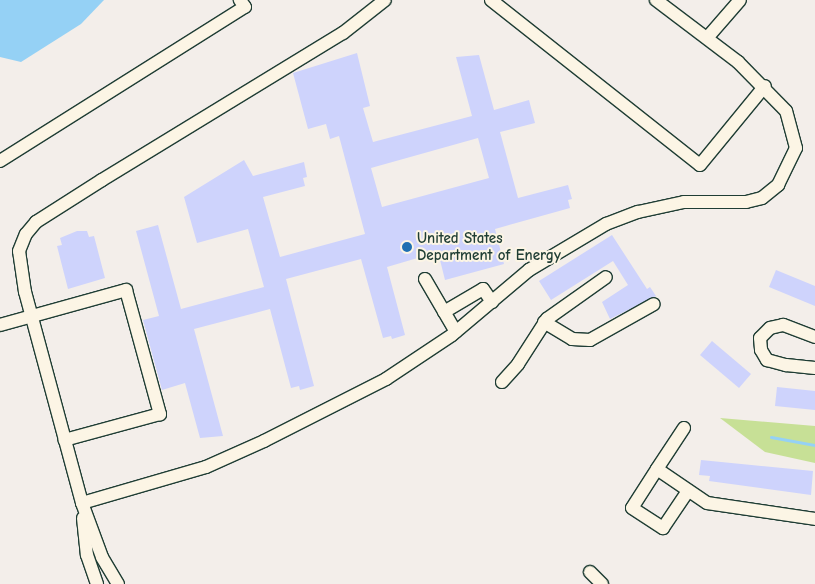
<!DOCTYPE html>
<style>
body{margin:0}
#map{position:relative;width:815px;height:584px;overflow:hidden;background:#f3eeea;font-family:"Comic Neue",sans-serif}
div>[style]{position:absolute}
[style*='--x']{left:calc(var(--x)*1px);top:calc(var(--y)*1px);width:calc(var(--w)*1px);rotate:calc(var(--a)*1deg)}
.green>*{inset:0;background:#c7e096}
.water>*{inset:0;background:#95d1f5}
.stream>*{height:3px;margin:-1.5px;padding:0 1.5px;transform-origin:1.5px;border-radius:1.5px;background:#95d1f5}
.building>*{inset:0;background:#ced3fc}
.roads{filter:drop-shadow(1px 0 #1f3d34) drop-shadow(-1px 0 #1f3d34) drop-shadow(0 1px #1f3d34) drop-shadow(0 -1px #1f3d34)}
.minor>*{height:12px;margin:-6px;padding:0 6px;transform-origin:6px;border-radius:6px;background:#fcf5e5}
.dots>*{width:14px;height:14px;translate:-50% -50%;box-sizing:border-box;border:2px solid #fcf5e5;border-radius:50%}
span{translate:-50% -50%;white-space:nowrap;text-align:center;line-height:1.15;-webkit-text-stroke:4px #fcf5e5;paint-order:stroke}
.poi-label{font-size:15px;color:#1f3d34;font-weight:700}
.left{translate:0 -50%;text-align:left}
</style>
<div id="map">
<div class="green">
<i style="clip-path:polygon(720px 418px,815px 426px,815px 463px,765px 452px)"></i>
</div>
<div class="water">
<i style="clip-path:polygon(0 0,104px 0,81px 24px,21px 62px,0 57px)"></i>
</div>
<div class="stream">
<i style="--x:771;--y:437;--w:45;--a:10.3"></i>
</div>
<div class="building">
<i style="clip-path:polygon(evenodd,357px 53px,370px 106px,363px 108px,373px 142px,472px 116px,456px 57px,479px 55px,494px 110px,529px 100px,535px 123px,500px 132px,518px 198px,568px 185px,572px 199px,568px 200px,570px 208px,495px 229px,504px 264px,445px 280px,438px 252px,387px 267px,405px 335px,392px 339px,391px 336px,383px 338px,361px 259px,286px 279px,314px 386px,300px 390px,299px 386px,291px 388px,270px 309px,194px 329px,223px 436px,200px 438px,185px 383px,162px 390px,143px 320px,159px 316px,136px 231px,158px 225px,181px 309px,264px 287px,248px 229px,197px 243px,184px 197px,244px 160px,253px 176px,304px 162px,307px 177px,303px 178px,305px 186px,263px 197px,280px 257px,365px 234px,339px 136px,330px 139px,326px 124px,308px 129px,293px 73px,357px 53px,478px 138px,489px 178px,382px 207px,371px 168px,478px 138px)"></i>
<i style="clip-path:polygon(77px 231px,87px 231px,89px 237px,94px 236px,105px 278px,68px 289px,57px 246px,62px 245px,60px 238px)"></i>
<i style="clip-path:polygon(612px 235px,647px 289px,650px 287px,656px 296px,610px 319px,602px 302px,628px 285px,613px 261px,551px 300px,539px 281px)"></i>
<i style="clip-path:polygon(776px 270px,815px 286px,815px 306px,769px 287px)"></i>
<i style="clip-path:polygon(712px 341px,751px 374px,739px 388px,700px 355px)"></i>
<i style="clip-path:polygon(777px 387px,815px 391px,815px 410px,775px 406px)"></i>
<i style="clip-path:polygon(701px 460px,813px 471px,811px 495px,709px 481px,710px 476px,699px 475px)"></i>
</div>
<div class="roads">
<div class="minor">
<i style="--x:491;--y:0;--w:266;--a:38.3"></i>
<i style="--x:700;--y:165;--w:102;--a:-50.6"></i>
<i style="--x:707;--y:38;--w:50;--a:-49"></i>
<i style="--x:0;--y:161;--w:289;--a:-32.2"></i>
<i style="--x:245;--y:7;--w:9;--a:-126"></i>
<i style="--x:425;--y:279;--w:61;--a:59.7"></i>
<i style="--x:444;--y:312;--w:45;--a:-30.5"></i>
<i style="--x:483;--y:289;--w:16;--a:55"></i>
<i style="--x:544;--y:322;--w:33;--a:31"></i>
<i style="--x:572;--y:339;--w:18;--a:3"></i>
<i style="--x:590;--y:340;--w:73;--a:-29.4"></i>
<i style="--x:0;--y:325;--w:131;--a:-15.5"></i>
<i style="--x:126;--y:290;--w:129;--a:74.7"></i>
<i style="--x:160;--y:414;--w:99;--a:164.8"></i>
<i style="--x:815;--y:337;--w:34;--a:-159"></i>
<i style="--x:783;--y:325;--w:13;--a:167"></i>
<i style="--x:770;--y:328;--w:14;--a:135"></i>
<i style="--x:760;--y:338;--w:12;--a:85"></i>
<i style="--x:761;--y:350;--w:12;--a:59"></i>
<i style="--x:767;--y:360;--w:20;--a:15"></i>
<i style="--x:786;--y:365;--w:29;--a:6"></i>
<i style="--x:502;--y:382;--w:24;--a:-48"></i>
<i style="--x:518;--y:364;--w:54;--a:-57.2"></i>
<i style="--x:547;--y:319;--w:72;--a:-35.4"></i>
<i style="--x:684;--y:428;--w:49;--a:123.4"></i>
<i style="--x:657;--y:469;--w:60;--a:34.2"></i>
<i style="--x:707;--y:503;--w:109;--a:8.4"></i>
<i style="--x:657;--y:469;--w:46;--a:122.7"></i>
<i style="--x:632;--y:508;--w:37;--a:33"></i>
<i style="--x:663;--y:528;--w:45;--a:-56"></i>
<i style="--x:82;--y:503;--w:129;--a:-16.2"></i>
<i style="--x:206;--y:467;--w:64;--a:-24.1"></i>
<i style="--x:264;--y:441;--w:137;--a:-26.9"></i>
<i style="--x:386;--y:379;--w:79;--a:-33.7"></i>
<i style="--x:452;--y:335;--w:101;--a:-40.2"></i>
<i style="--x:529;--y:270;--w:90;--a:-30.9"></i>
<i style="--x:606;--y:224;--w:34;--a:-21"></i>
<i style="--x:638;--y:212;--w:47;--a:-12.3"></i>
<i style="--x:684;--y:202;--w:62;--a:0"></i>
<i style="--x:746;--y:202;--w:16;--a:-14"></i>
<i style="--x:762;--y:198;--w:21;--a:-39"></i>
<i style="--x:778;--y:185;--w:41;--a:-64.1"></i>
<i style="--x:796;--y:148;--w:38;--a:-105"></i>
<i style="--x:786;--y:111;--w:69;--a:-134.4"></i>
<i style="--x:738;--y:62;--w:103;--a:-142.9"></i>
<i style="--x:83;--y:518;--w:37;--a:84"></i>
<i style="--x:87;--y:555;--w:31;--a:71"></i>
<i style="--x:590;--y:572;--w:17;--a:45"></i>
<i style="--x:118;--y:584;--w:31;--a:-121"></i>
<i style="--x:102;--y:557;--w:58;--a:-110.3"></i>
<i style="--x:82;--y:503;--w:219;--a:-105.1"></i>
<i style="--x:25;--y:292;--w:41;--a:-98.3"></i>
<i style="--x:19;--y:251;--w:18;--a:-68"></i>
<i style="--x:26;--y:234;--w:16;--a:-50"></i>
<i style="--x:36;--y:222;--w:78;--a:-32.5"></i>
<i style="--x:102;--y:180;--w:282;--a:-31.4"></i>
<i style="--x:343;--y:33;--w:53;--a:-38.2"></i>
</div>
</div>
<div class="dots">
<i style="left:407px;top:247px;background:#1f6fb2"></i>
</div>
<div class="poi-label">
<span class="left" style="left:417px;top:247px">United States<br>Department of Energy</span>
</div>
</div>
